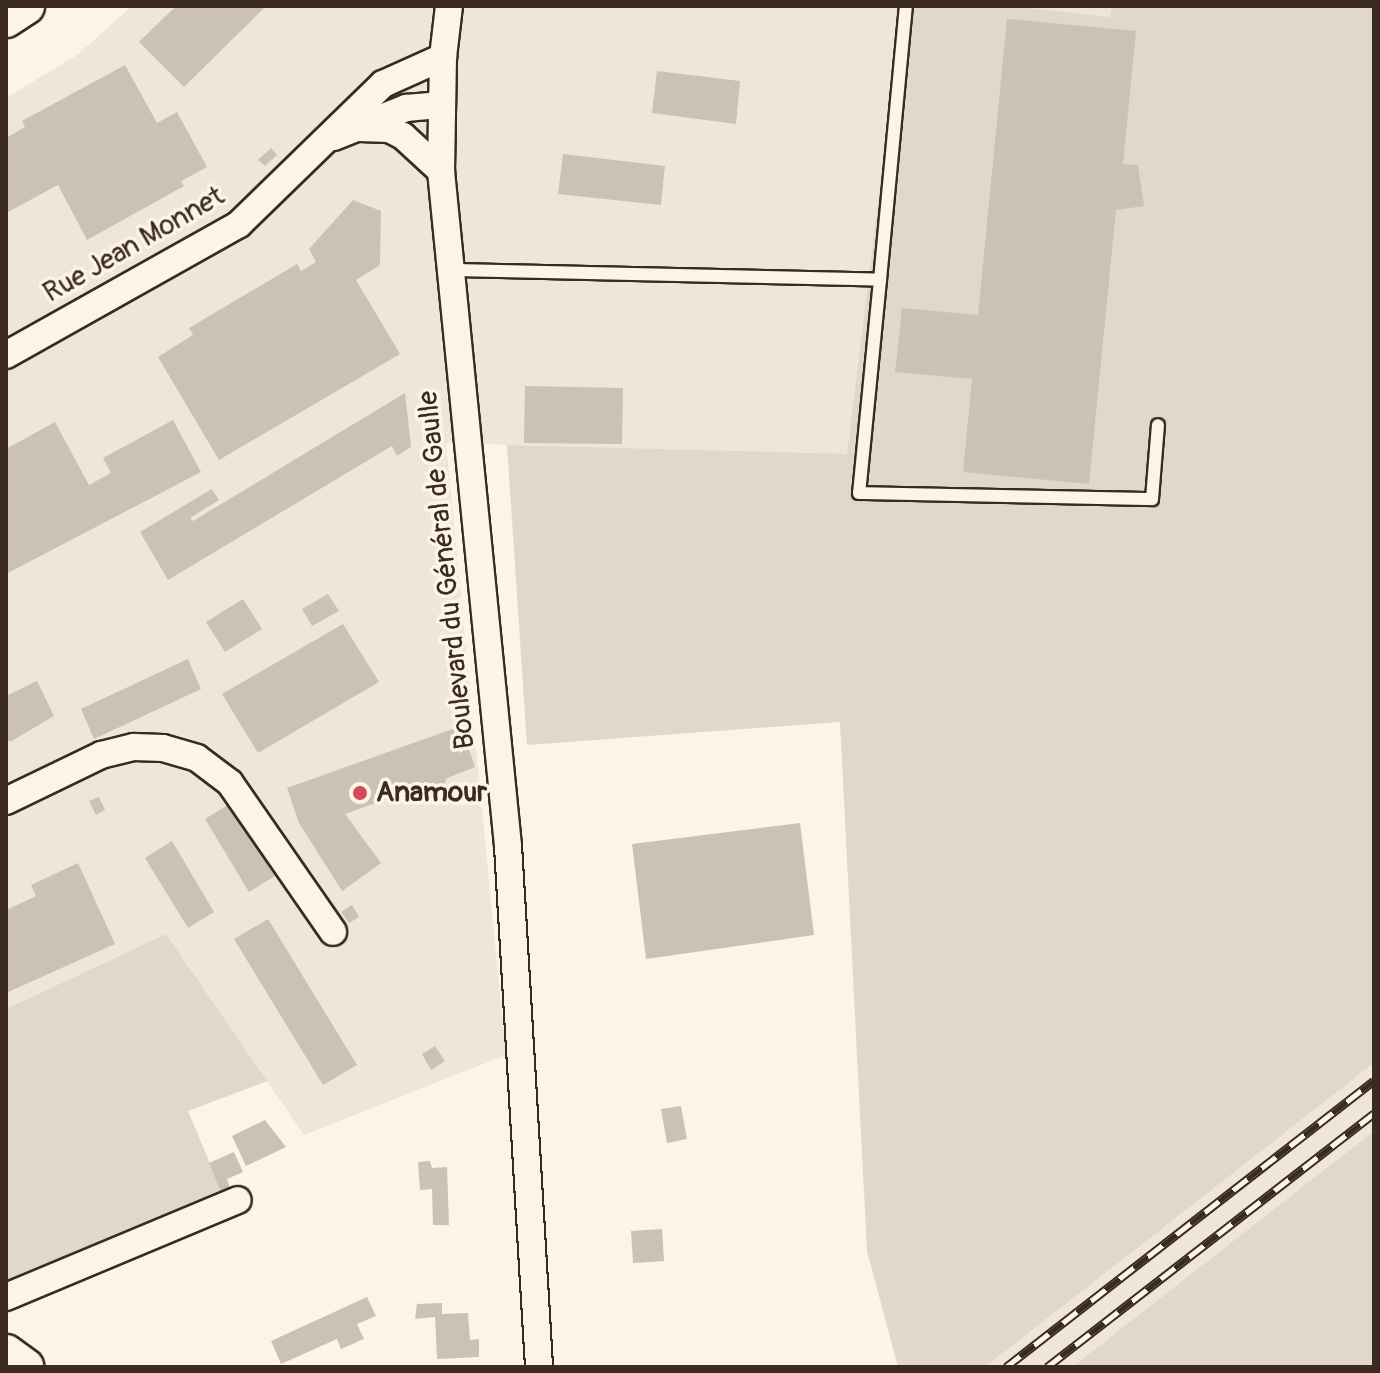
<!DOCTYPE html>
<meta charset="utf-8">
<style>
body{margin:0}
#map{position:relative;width:1380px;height:1373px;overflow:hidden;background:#fcf5e5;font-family:Pangolin,sans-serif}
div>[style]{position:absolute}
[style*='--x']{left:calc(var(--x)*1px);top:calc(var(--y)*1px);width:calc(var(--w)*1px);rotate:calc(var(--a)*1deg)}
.built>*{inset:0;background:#eee6d6}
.green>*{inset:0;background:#e0d8c8}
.building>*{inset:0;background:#ccc2b3}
.roads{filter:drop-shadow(2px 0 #3b2a1e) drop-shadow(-2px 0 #3b2a1e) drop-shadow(0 2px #3b2a1e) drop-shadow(0 -2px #3b2a1e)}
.lane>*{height:12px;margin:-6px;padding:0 6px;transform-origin:6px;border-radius:6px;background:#fcf5e5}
.street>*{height:26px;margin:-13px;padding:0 13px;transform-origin:13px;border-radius:13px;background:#fcf5e5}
.secondary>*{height:36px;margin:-18px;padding:0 18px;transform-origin:18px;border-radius:18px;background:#fcf5e5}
.rail>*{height:9px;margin-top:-4.5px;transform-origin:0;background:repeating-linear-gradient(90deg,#fcf5e5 0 18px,#3b2a1e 0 36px);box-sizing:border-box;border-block:2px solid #3b2a1e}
.dots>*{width:22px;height:22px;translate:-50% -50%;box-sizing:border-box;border:4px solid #fcf5e5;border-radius:50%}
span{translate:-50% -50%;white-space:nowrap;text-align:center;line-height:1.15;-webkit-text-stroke:7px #fcf5e5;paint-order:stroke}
.street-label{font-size:28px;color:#3b2a1e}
.poi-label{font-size:28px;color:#3b2a1e;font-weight:700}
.left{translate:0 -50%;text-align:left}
.frame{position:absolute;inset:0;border:8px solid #3b2a1e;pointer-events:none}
</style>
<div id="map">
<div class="built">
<i style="clip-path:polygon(132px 6px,902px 6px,847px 455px,446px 443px,506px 1055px,304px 1135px,166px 934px,6px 1009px,6px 98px,77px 55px)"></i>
<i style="clip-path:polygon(1013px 6px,1112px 6px,1111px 18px)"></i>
<i style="clip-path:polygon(1374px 1063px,1374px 1131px,1072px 1367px,985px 1367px)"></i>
</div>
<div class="green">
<i style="clip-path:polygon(902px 6px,1013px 6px,1110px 17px,1112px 6px,1374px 6px,1374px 1063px,985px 1367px,898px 1367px,867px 1251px,840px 722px,527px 745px,507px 445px,847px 454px)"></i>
<i style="clip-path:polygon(166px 934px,267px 1081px,188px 1111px,224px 1197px,6px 1285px,6px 1009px)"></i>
<i style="clip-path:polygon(1374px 1131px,1374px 1367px,1072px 1367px)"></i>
</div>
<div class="building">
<i style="clip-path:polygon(176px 6px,266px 6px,184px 87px,139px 42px)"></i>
<i style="clip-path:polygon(1007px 19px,1136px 31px,1123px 164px,1138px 165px,1144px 206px,1116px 210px,1089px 484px,963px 472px,972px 379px,895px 372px,902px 308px,978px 315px)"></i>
<i style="clip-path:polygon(125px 65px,157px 123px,177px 112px,207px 167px,181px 181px,184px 186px,87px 240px,58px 185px,6px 213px,6px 138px,25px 127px,22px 121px)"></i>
<i style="clip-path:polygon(657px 71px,740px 81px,736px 124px,652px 113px)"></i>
<i style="clip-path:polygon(271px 148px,277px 155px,265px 166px,258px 160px)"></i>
<i style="clip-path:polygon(563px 154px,665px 166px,661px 205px,558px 194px)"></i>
<i style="clip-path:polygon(353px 200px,381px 211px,380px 265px,356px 280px,400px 354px,219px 460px,158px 357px,193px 335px,189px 328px,297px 264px,301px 271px,316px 262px,309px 249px)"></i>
<i style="clip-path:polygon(525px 386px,623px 388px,622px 444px,524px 443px)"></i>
<i style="clip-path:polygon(405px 393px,411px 447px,397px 456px,392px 446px,168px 580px,140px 532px,212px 489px,219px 500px,190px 518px,193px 521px)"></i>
<i style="clip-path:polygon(173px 420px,201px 472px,6px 574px,6px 449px,55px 422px,89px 485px,111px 473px,103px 458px)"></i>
<i style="clip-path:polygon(328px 594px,339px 611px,312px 626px,302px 609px)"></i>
<i style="clip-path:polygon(243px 599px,262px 629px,225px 652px,206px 622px)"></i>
<i style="clip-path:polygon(343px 624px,379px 682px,258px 753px,222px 694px)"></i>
<i style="clip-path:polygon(188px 659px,201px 689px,94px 739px,81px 709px)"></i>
<i style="clip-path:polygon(37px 681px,54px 716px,10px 742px,6px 738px,6px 696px)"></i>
<i style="clip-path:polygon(461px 726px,475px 767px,447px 778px,441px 790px,428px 784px,345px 814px,381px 863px,342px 891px,299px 823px,287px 788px)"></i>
<i style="clip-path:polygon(99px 797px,105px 810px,96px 815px,89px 801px)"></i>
<i style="clip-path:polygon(231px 803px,275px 876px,249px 892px,205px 819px)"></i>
<i style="clip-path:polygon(800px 823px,814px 935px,646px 959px,632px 844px)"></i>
<i style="clip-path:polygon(172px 841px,214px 912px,188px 928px,145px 858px)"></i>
<i style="clip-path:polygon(78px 863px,115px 944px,6px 993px,6px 910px,36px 896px,31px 885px)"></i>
<i style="clip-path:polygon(352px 905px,359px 917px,349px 923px,341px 912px)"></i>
<i style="clip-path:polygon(268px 919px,357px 1065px,323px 1085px,234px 939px)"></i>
<i style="clip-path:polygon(435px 1046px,445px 1061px,431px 1070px,422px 1054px)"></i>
<i style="clip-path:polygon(681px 1106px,687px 1139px,667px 1143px,661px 1109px)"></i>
<i style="clip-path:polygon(265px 1120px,286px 1147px,246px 1166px,232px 1136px)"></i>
<i style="clip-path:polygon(234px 1152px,243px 1172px,227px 1179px,230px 1188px,221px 1192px,209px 1163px)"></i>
<i style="clip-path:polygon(430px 1161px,432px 1168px,447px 1167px,449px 1225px,433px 1225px,432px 1189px,420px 1190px,418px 1162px)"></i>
<i style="clip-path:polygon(662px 1229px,664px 1261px,633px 1263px,631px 1231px)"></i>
<i style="clip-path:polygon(367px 1297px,376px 1316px,357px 1324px,364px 1339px,341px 1349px,337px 1339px,281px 1364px,271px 1341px)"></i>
<i style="clip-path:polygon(442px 1303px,442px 1314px,468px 1313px,470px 1340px,479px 1339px,479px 1357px,437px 1359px,435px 1317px,415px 1319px,417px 1304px)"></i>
</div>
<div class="roads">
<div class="lane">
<i style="--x:451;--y:270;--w:429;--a:1.3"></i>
<i style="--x:880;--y:280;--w:275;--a:-84.6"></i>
<i style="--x:880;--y:280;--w:214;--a:95.6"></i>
<i style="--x:859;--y:493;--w:293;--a:1.2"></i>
<i style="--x:1152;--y:499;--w:74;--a:-85.4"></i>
</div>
<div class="street">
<i style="--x:449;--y:6;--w:51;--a:96.7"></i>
<i style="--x:443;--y:57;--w:114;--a:91"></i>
<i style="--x:441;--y:171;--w:678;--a:84.33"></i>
<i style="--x:508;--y:846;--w:522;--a:86.59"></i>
<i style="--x:359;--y:128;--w:30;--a:2"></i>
<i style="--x:389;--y:129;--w:16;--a:27"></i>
<i style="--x:403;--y:136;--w:52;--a:42.6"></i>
<i style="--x:334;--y:137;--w:78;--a:-21.9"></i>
<i style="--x:406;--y:108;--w:36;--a:-5"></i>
<i style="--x:6;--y:355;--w:267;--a:-29.3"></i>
<i style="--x:239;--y:224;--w:201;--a:-44.2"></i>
<i style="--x:383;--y:84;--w:66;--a:-24.2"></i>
<i style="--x:6;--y:801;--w:106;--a:-25.8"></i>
<i style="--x:101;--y:755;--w:34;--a:-14"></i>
<i style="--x:134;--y:747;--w:29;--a:2"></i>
<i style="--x:163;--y:748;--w:35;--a:16"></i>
<i style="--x:197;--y:758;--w:41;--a:37.1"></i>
<i style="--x:230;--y:783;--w:181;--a:55.3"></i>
<i style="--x:6;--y:1297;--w:251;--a:-22.7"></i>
</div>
<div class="secondary">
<i style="--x:6;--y:19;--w:24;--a:-33"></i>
<i style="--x:6;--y:1353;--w:24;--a:36"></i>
</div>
</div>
<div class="rail">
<i style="--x:1006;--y:1367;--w:466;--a:-37.9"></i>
<i style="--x:1047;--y:1367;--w:414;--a:-37.8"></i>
</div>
<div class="dots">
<i style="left:360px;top:793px;background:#d1495b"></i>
</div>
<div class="street-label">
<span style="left:134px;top:245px;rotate:-30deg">Rue Jean Monnet</span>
<span style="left:447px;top:570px;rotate:-96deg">Boulevard du Général de Gaulle</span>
</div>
<div class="poi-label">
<span class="left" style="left:376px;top:793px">Anamour</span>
</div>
<div class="frame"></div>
</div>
